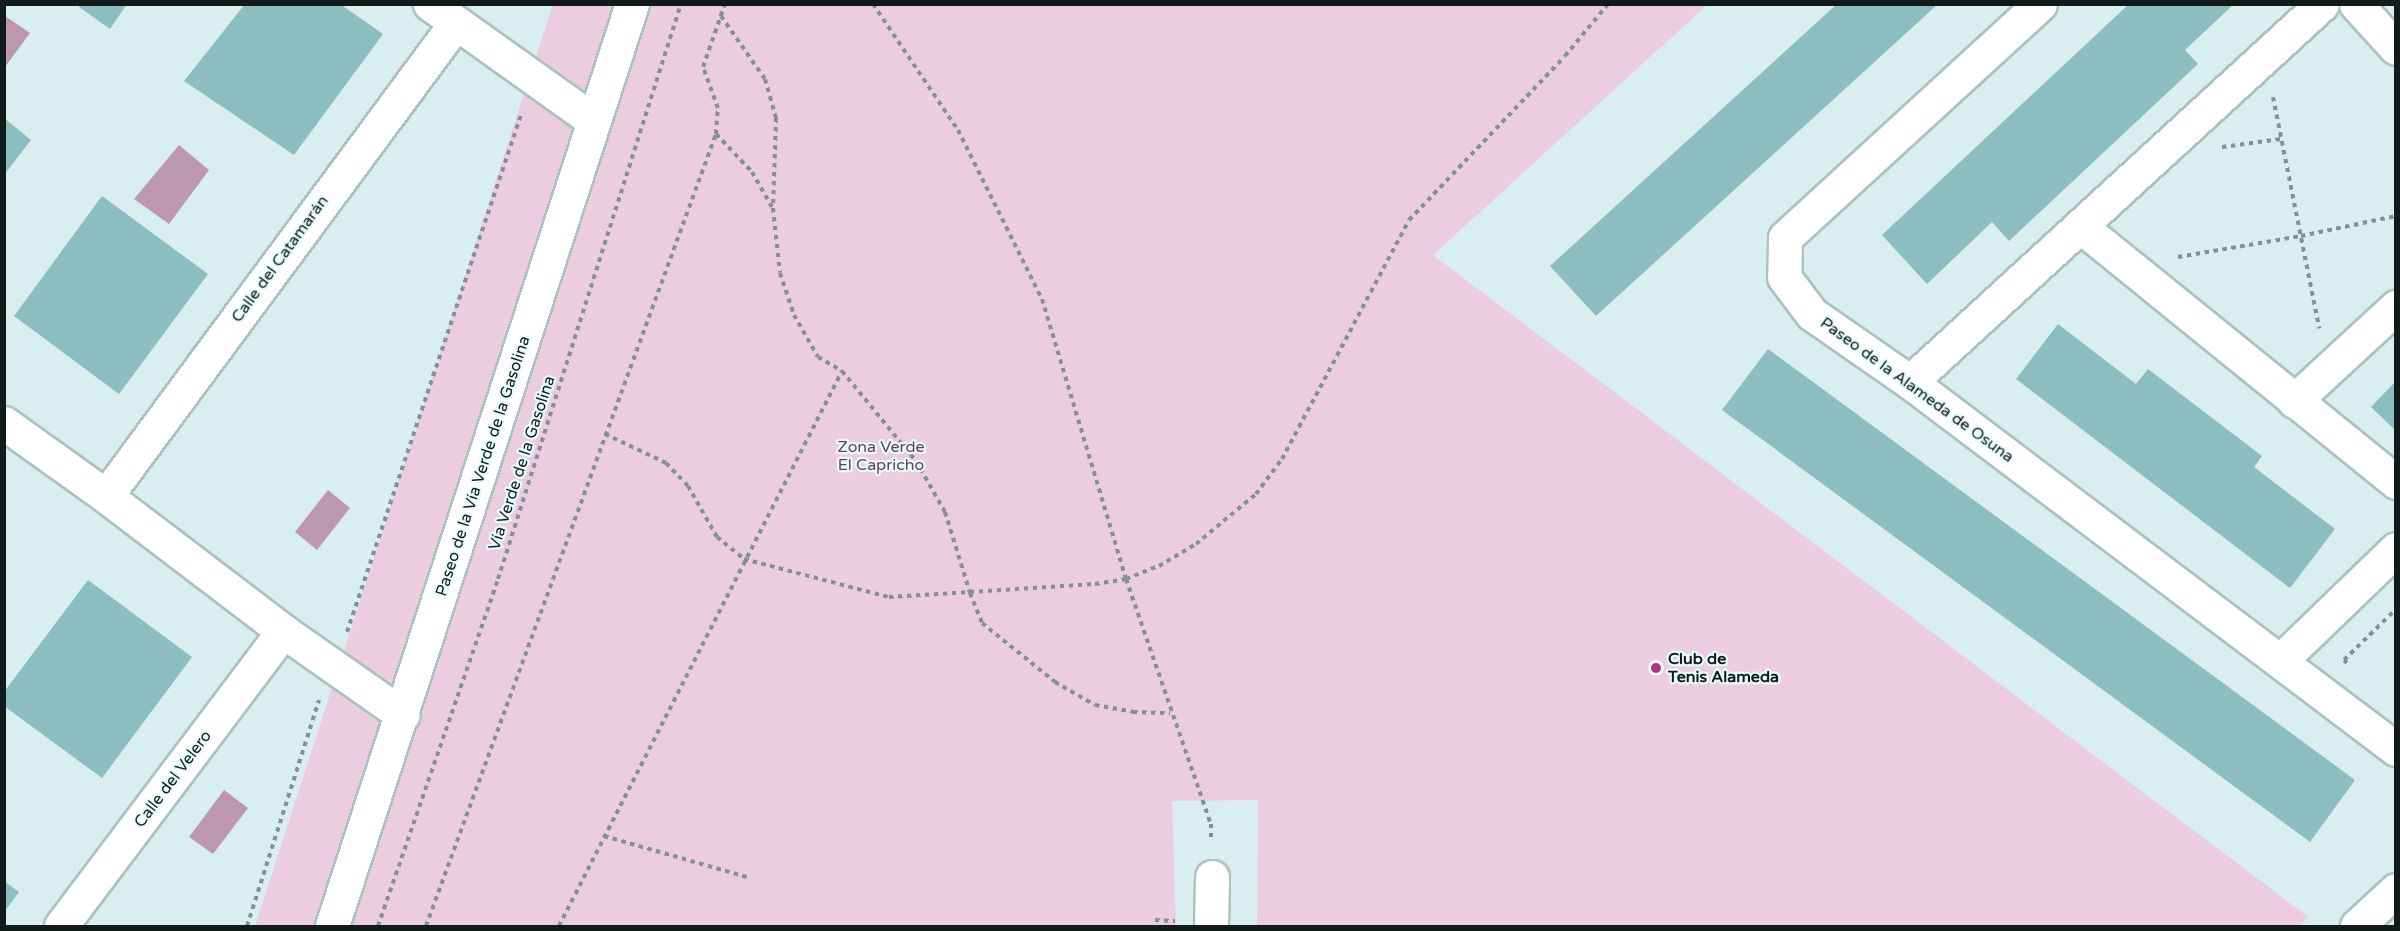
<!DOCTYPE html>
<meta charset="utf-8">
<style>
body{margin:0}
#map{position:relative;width:2400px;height:931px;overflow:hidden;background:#d8eeef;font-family:"Varela Round",sans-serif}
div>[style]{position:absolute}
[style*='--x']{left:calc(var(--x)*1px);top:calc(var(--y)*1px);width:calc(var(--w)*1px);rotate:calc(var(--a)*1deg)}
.green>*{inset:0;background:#ebcddd}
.water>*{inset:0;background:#bd98ad}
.building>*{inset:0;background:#8cbdc0}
.path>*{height:4px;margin-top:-2px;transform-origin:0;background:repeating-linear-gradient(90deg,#829293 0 4.5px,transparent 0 9px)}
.roads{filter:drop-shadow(2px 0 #acc1c1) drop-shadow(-2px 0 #acc1c1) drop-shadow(0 2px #acc1c1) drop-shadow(0 -2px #acc1c1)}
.minor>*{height:33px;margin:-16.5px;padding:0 16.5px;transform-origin:16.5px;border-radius:16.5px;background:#fff}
.dots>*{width:16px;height:16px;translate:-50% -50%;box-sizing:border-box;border:3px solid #e6fcfd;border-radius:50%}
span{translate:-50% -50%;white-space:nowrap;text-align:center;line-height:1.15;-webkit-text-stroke:4.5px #e6fcfd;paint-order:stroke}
.street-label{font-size:16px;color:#121a1a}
.park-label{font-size:16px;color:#6c3a58}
.poi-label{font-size:16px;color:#121a1a;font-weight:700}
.left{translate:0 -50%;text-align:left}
.frame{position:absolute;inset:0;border:6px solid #121a1a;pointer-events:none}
</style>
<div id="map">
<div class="green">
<i style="clip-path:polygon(553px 4px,1707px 5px,1433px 255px,2308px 917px,2299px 926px,1257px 926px,1258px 800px,1172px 801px,1176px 926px,255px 926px)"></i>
</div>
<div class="water">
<i style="clip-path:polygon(5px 16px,30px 33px,5px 67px)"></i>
<i style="clip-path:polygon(179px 145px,209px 170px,169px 224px,134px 199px)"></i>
<i style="clip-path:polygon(328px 490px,350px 508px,317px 550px,295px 532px)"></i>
<i style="clip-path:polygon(224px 790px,248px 808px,213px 854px,189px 837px)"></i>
</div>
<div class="building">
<i style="clip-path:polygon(75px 4px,127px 4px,110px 29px)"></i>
<i style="clip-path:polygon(245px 4px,340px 4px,383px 34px,294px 155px,184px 81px)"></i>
<i style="clip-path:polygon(1837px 4px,1938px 4px,1596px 316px,1550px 266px)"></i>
<i style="clip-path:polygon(2129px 4px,2234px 4px,2185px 50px,2198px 64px,2009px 241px,1992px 222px,1927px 284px,1882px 235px)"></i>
<i style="clip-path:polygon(4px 118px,31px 140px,4px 175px)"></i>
<i style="clip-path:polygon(102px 196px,208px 274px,119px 394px,14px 316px)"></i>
<i style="clip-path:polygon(2058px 324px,2136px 384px,2148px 369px,2262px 456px,2254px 467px,2335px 529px,2290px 588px,2016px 379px)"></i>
<i style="clip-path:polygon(1768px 349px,2355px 780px,2310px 842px,1722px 410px)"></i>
<i style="clip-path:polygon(2396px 381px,2396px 431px,2371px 407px)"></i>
<i style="clip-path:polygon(88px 580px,192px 657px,102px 778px,4px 706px,4px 692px)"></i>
<i style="clip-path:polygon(4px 881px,19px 892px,4px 912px)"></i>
</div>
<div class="path">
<i style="--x:873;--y:4;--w:152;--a:56"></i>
<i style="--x:958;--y:130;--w:189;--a:63.6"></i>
<i style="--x:1042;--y:299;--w:292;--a:73.3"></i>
<i style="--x:1126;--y:579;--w:259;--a:70.9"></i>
<i style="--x:1211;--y:824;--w:17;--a:90"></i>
<i style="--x:721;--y:16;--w:77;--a:55.1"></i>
<i style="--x:765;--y:79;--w:41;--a:74.2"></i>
<i style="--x:776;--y:118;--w:90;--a:91.9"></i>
<i style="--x:773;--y:208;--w:65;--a:83.9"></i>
<i style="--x:780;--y:273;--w:44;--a:71.6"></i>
<i style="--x:794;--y:315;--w:48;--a:60.3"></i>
<i style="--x:818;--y:357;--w:28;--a:30"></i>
<i style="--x:842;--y:371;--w:117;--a:50.6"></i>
<i style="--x:916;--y:461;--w:59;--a:60.4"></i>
<i style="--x:945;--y:512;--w:85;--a:72.8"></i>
<i style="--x:970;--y:593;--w:32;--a:68"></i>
<i style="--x:982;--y:623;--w:94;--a:38.9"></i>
<i style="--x:1055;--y:682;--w:46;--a:29.9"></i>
<i style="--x:1095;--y:705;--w:39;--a:10"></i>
<i style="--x:1133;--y:712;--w:37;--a:2"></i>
<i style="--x:2273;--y:97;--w:236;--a:78.7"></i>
<i style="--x:716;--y:134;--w:52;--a:46.5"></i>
<i style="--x:752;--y:172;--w:40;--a:60.3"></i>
<i style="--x:2222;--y:147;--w:60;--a:-7.7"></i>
<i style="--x:2178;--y:257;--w:125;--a:-9.7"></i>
<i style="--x:2301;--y:236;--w:97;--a:-11.9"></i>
<i style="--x:605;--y:434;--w:68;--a:25.4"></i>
<i style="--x:666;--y:463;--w:32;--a:46"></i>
<i style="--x:688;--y:486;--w:59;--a:60.4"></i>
<i style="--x:717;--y:537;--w:35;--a:39"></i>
<i style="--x:744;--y:559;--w:150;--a:14.7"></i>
<i style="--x:889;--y:597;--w:206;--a:-3.6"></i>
<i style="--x:1095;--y:584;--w:31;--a:-9"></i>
<i style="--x:1126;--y:579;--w:35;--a:-22"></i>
<i style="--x:1159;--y:566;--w:43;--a:-30.7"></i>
<i style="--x:1196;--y:544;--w:78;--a:-39.8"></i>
<i style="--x:1256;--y:494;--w:44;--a:-53.4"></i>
<i style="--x:1282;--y:459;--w:271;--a:-62"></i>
<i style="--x:1409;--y:220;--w:226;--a:-46.4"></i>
<i style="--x:1565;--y:56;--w:67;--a:-50.4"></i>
<i style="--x:347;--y:632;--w:545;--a:-71.4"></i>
<i style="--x:2347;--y:663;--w:4;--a:-135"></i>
<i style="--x:2344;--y:660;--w:73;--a:-44.4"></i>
<i style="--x:604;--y:836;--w:149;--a:16"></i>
<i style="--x:1155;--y:920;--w:20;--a:3"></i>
<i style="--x:247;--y:926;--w:237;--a:-72.3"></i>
<i style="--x:378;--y:926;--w:367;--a:-70.9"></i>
<i style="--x:498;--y:579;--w:603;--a:-72.35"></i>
<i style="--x:426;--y:926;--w:843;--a:-69.89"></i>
<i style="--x:716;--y:134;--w:26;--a:-86"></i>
<i style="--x:718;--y:108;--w:44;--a:-110.1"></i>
<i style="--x:703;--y:67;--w:67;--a:-70.8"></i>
<i style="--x:559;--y:926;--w:623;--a:-62.98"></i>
</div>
<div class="roads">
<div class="minor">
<i style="--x:430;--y:4;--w:201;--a:35.5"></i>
<i style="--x:2040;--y:4;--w:346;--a:137.5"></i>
<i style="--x:1785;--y:238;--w:39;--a:91"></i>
<i style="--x:1784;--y:277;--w:46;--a:52.9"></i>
<i style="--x:1812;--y:314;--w:119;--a:34.8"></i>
<i style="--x:1910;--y:382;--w:609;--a:37.06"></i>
<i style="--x:2356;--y:4;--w:59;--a:47.7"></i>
<i style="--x:2080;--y:226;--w:407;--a:39"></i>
<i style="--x:1910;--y:382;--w:559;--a:-42.54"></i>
<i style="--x:2294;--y:401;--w:139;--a:-42.7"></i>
<i style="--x:4;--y:423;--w:125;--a:35.6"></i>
<i style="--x:106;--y:496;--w:223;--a:37.3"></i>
<i style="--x:283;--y:631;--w:146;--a:35"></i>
<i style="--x:106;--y:496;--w:587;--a:-53.52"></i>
<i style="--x:2280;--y:661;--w:161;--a:-44"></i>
<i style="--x:61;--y:926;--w:369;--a:-53"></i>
<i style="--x:332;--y:926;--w:970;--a:-71.98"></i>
<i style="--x:1211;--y:926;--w:49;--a:-88.8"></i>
<i style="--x:2357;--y:926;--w:53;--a:-42.7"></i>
</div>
</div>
<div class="dots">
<i style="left:1656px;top:668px;background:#ae3385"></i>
</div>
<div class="street-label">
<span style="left:280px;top:259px;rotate:-54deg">Calle del Catamarán</span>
<span style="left:1917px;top:390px;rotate:36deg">Paseo de la Alameda de Osuna</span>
<span style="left:522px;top:463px;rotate:-72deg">Vía Verde de la Gasolina</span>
<span style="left:483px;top:466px;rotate:-72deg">Paseo de la Vía Verde de la Gasolina</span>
<span style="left:173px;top:779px;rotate:-53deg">Calle del Velero</span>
</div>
<div class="park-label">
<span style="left:881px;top:456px">Zona Verde<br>El Capricho</span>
</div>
<div class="poi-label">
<span class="left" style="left:1668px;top:668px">Club de<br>Tenis Alameda</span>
</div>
<div class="frame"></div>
</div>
